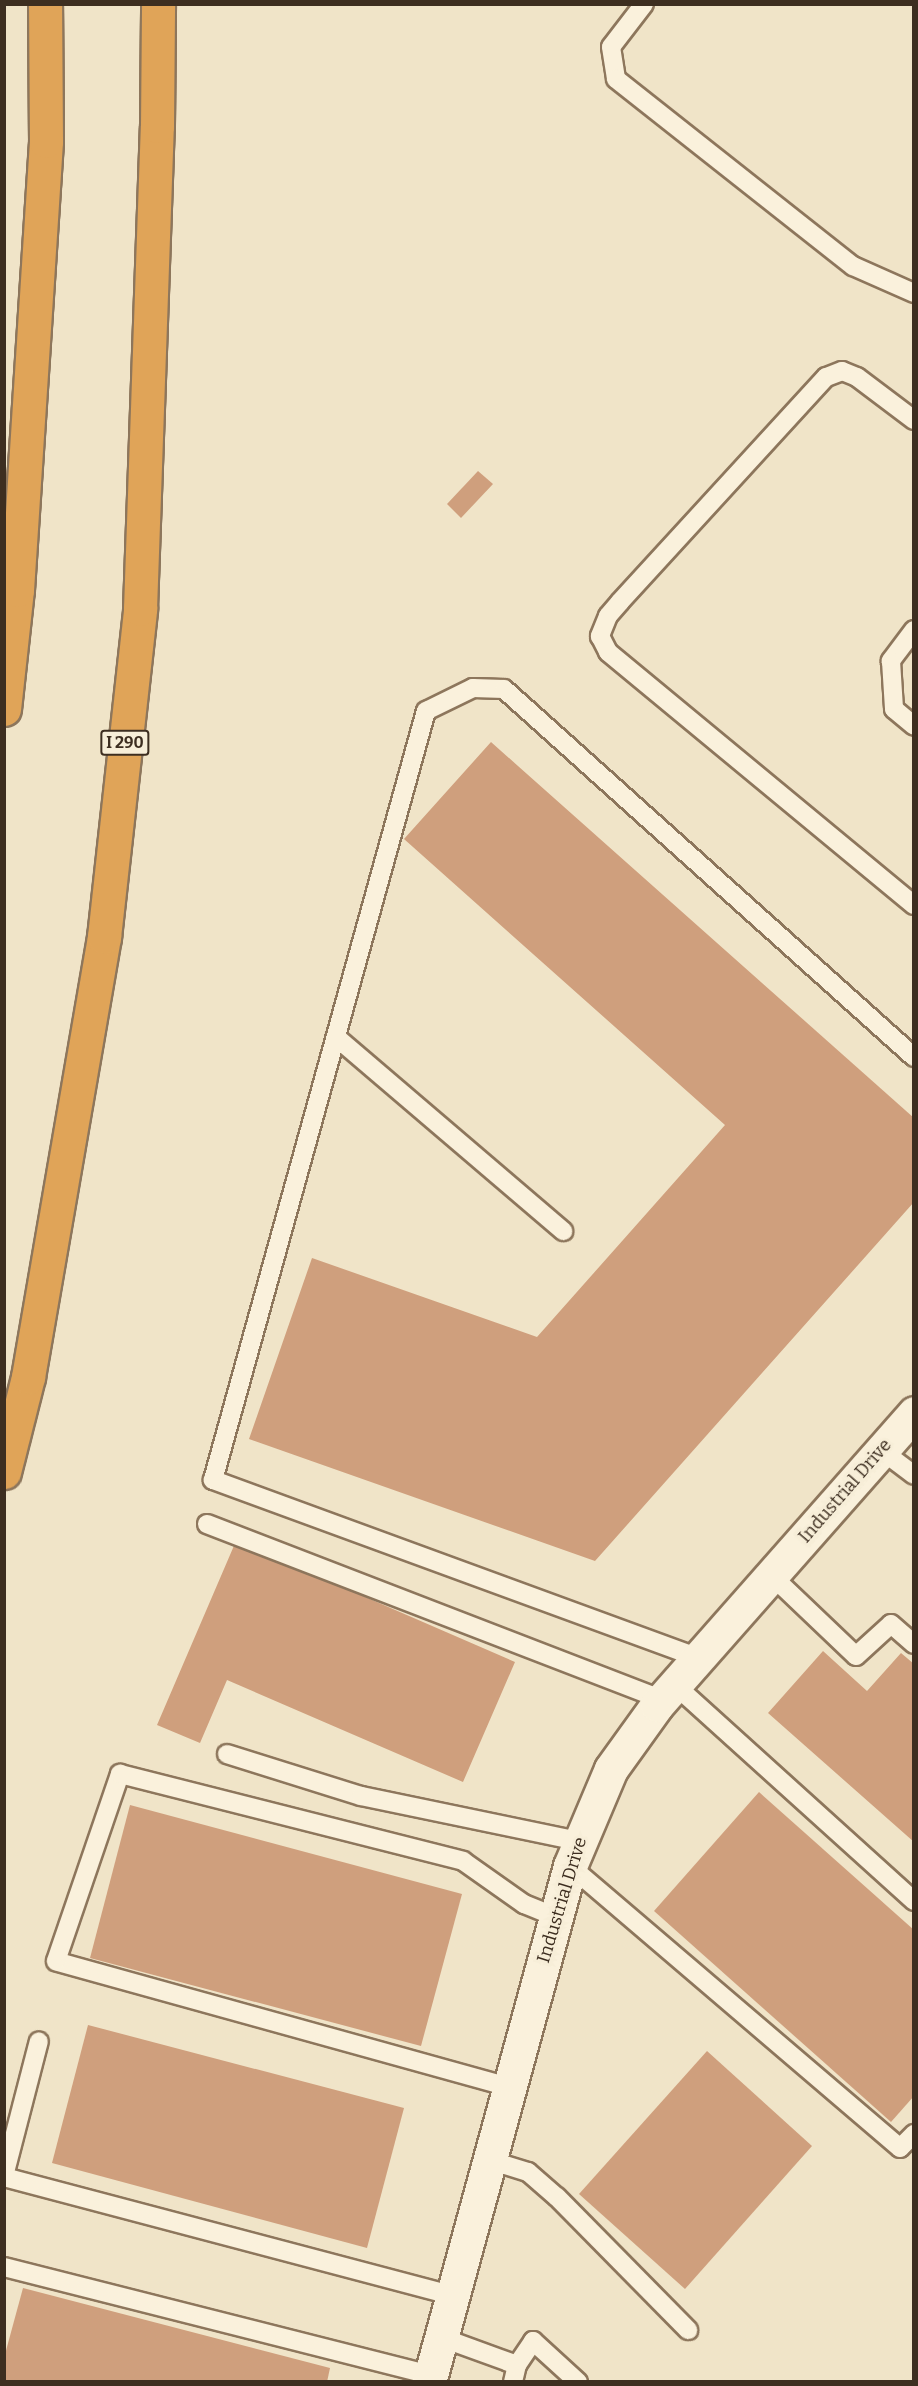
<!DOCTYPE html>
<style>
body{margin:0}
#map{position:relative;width:918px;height:2386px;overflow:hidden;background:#f0e4c8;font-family:Bitter,serif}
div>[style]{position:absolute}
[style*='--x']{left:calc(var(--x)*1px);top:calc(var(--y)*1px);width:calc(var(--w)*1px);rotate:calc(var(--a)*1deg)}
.building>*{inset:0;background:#cf9f7d}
.roads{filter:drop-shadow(2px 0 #8d765c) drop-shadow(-2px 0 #8d765c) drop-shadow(0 2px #8d765c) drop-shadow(0 -2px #8d765c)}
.service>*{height:18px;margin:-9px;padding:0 9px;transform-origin:9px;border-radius:9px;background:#faf1dc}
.tertiary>*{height:33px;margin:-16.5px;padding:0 16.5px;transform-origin:16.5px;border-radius:16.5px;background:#faf1dc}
.motorway>*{height:33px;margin:-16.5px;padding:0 16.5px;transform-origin:16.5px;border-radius:16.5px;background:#e0a458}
span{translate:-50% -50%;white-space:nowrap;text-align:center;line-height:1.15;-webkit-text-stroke:6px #f7eed8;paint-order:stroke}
.shield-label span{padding:2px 4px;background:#f7eed8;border:2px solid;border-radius:4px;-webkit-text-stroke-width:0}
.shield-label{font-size:16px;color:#3d2e20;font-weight:700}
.street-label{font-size:18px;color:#3d2e20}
.frame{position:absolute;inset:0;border:6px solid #3d2e20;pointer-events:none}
</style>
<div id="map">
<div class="building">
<i style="clip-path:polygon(478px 471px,493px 484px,461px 518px,447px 504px)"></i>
<i style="clip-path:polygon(491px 742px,914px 1118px,914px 1202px,595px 1561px,249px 1439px,312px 1258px,537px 1337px,725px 1125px,404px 839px)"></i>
<i style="clip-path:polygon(236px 1541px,515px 1662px,463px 1782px,227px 1680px,200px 1743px,157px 1725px)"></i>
<i style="clip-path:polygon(823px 1651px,867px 1691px,901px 1653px,914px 1664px,914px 1842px,768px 1713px)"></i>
<i style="clip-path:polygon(759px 1792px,914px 1930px,914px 2096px,891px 2122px,654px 1911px)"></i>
<i style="clip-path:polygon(130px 1805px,462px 1894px,421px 2046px,90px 1958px)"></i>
<i style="clip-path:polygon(88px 2025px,404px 2108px,367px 2248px,52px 2163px)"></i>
<i style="clip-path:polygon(707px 2051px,812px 2146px,685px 2289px,579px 2194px)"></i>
<i style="clip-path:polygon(23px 2288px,330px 2368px,327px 2382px,4px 2382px,4px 2358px)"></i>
</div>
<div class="roads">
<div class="service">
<i style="--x:644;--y:4;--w:54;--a:127.5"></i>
<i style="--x:611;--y:47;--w:32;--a:81"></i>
<i style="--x:616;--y:79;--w:302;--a:38.3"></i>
<i style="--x:853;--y:266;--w:67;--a:23.9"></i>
<i style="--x:914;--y:420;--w:71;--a:-143"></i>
<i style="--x:857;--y:377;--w:16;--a:-158"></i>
<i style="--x:842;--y:371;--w:17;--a:159"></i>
<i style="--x:826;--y:377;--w:305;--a:132.5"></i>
<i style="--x:620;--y:602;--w:18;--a:131"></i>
<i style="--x:608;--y:616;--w:22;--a:112"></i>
<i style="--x:600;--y:636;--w:18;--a:63"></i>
<i style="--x:608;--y:652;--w:397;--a:39.6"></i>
<i style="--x:914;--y:630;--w:39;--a:127"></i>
<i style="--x:891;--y:661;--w:48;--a:86.4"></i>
<i style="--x:894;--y:709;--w:26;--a:40"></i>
<i style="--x:336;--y:1037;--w:299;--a:40.5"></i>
<i style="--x:881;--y:1450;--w:41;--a:37.1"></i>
<i style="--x:207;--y:1524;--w:488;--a:21.1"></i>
<i style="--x:771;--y:1575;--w:117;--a:43.6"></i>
<i style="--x:856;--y:1656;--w:47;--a:-42.4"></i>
<i style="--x:891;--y:1624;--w:30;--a:41"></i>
<i style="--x:699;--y:1658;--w:518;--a:-159.88"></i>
<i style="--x:213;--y:1480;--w:798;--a:-74.52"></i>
<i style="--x:426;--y:711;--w:52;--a:-26.1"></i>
<i style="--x:473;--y:688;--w:31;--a:2"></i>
<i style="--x:504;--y:689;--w:551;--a:41.91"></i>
<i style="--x:675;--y:1685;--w:322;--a:42.1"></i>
<i style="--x:227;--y:1754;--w:140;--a:17.4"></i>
<i style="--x:361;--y:1796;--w:222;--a:11.7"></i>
<i style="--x:570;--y:1866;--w:434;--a:40.5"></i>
<i style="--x:900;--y:2148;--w:20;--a:-45"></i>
<i style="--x:509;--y:2087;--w:470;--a:-164.5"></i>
<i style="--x:56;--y:1961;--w:198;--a:-71.1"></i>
<i style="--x:120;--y:1774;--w:354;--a:14.2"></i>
<i style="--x:463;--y:1861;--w:75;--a:35.2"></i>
<i style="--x:524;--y:1904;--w:35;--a:22"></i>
<i style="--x:489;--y:2160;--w:41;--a:17.1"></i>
<i style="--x:528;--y:2172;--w:38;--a:41"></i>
<i style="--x:557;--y:2197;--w:187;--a:45.4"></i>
<i style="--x:4;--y:2176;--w:139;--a:-75.5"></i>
<i style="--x:4;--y:2177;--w:462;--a:14.8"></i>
<i style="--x:4;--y:2267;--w:440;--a:14.2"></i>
<i style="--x:440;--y:2337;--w:82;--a:20"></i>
<i style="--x:513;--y:2382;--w:17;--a:-77"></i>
<i style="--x:517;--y:2365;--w:29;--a:-56"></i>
<i style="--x:533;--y:2341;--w:61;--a:42.3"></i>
</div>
<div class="tertiary">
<i style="--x:429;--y:2382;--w:535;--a:-74.72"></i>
<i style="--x:570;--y:1866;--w:105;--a:-67.1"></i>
<i style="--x:611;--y:1769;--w:79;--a:-54.3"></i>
<i style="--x:657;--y:1705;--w:389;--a:-48.6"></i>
</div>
<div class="motorway">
<i style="--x:4;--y:709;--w:120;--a:-83.8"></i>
<i style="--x:17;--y:590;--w:450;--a:-86.3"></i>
<i style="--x:46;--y:141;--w:137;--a:-90.4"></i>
<i style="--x:4;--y:1472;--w:98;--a:-75.8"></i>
<i style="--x:28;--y:1377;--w:447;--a:-80.2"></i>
<i style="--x:104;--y:937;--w:330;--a:-83.7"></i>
<i style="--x:140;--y:609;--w:483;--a:-88"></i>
<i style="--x:157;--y:126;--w:122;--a:-89.5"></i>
</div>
</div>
<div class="shield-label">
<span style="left:125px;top:743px">I 290</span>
</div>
<div class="street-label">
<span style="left:845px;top:1491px;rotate:-49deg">Industrial Drive</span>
<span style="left:562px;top:1900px;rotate:-73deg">Industrial Drive</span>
</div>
<div class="frame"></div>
</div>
